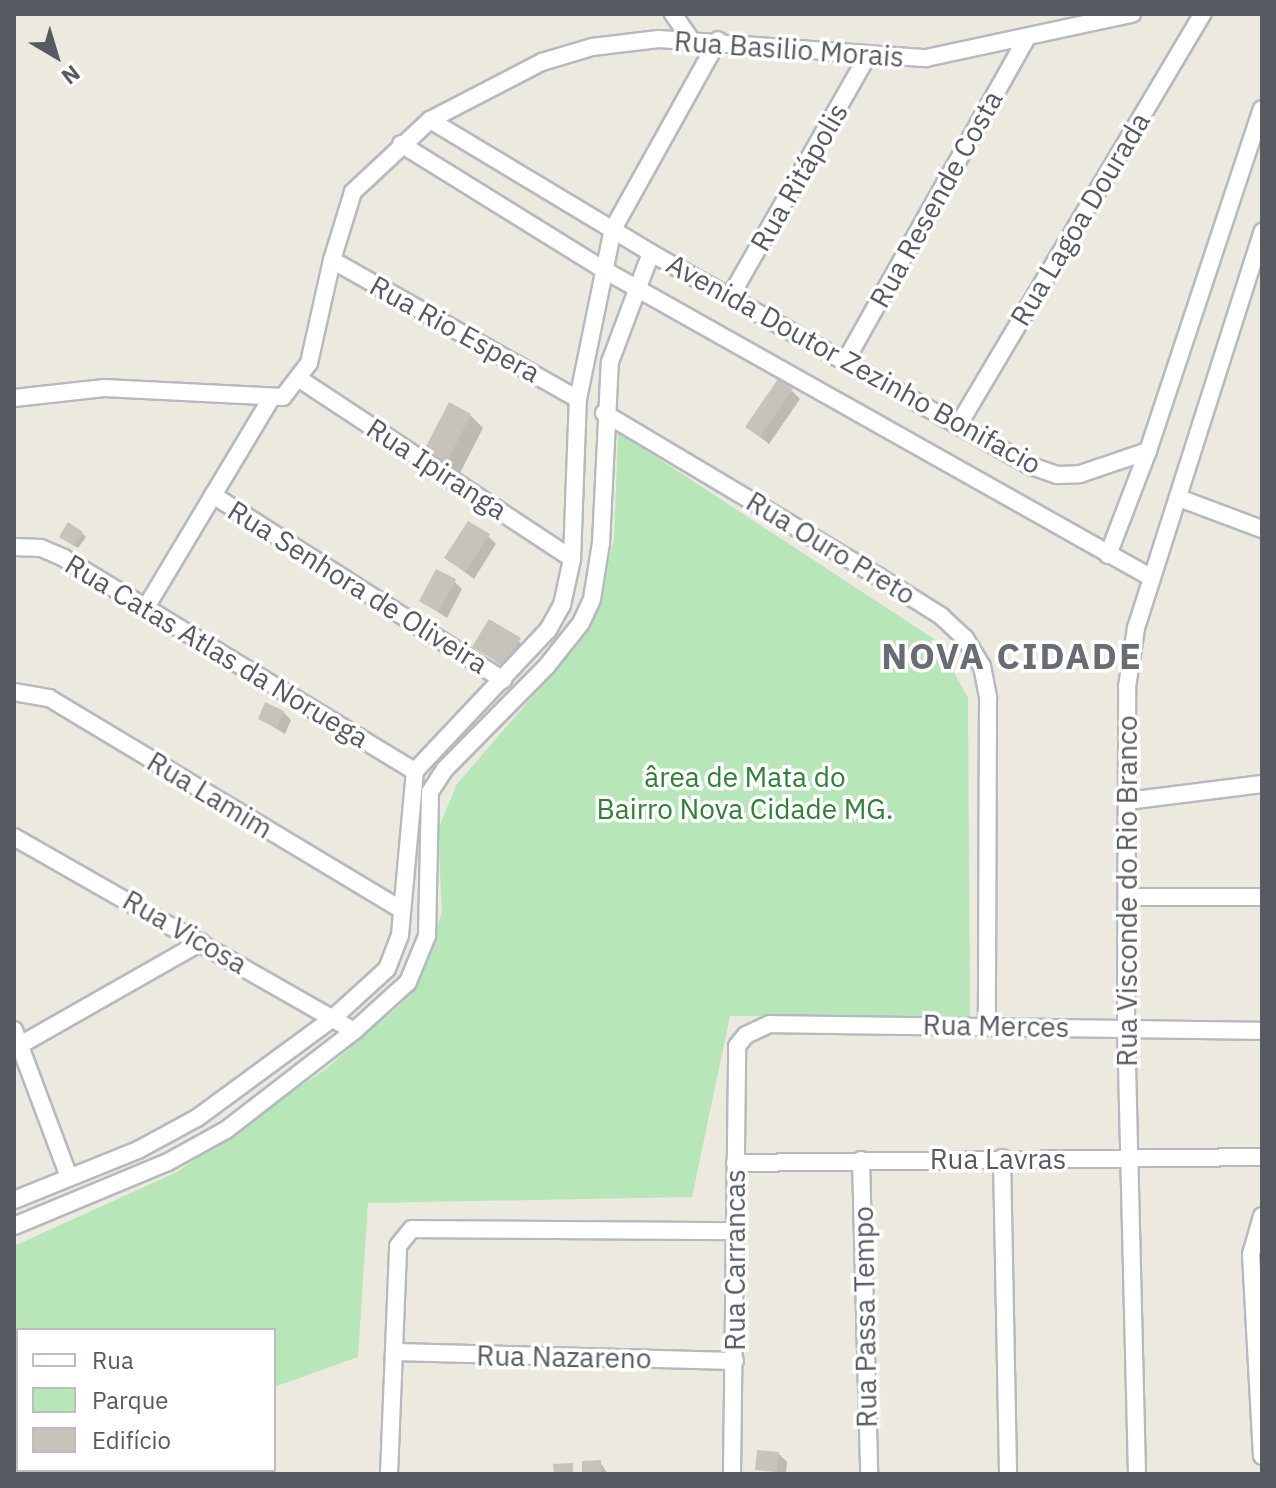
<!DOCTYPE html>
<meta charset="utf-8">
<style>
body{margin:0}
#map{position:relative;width:1276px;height:1488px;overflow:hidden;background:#ece9de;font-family:"IBM Plex Sans",sans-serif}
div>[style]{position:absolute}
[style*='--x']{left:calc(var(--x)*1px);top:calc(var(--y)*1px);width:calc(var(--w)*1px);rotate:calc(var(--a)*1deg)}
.green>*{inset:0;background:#b7e6b9}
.shadow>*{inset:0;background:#0003}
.building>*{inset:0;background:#c7c3bb}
.roads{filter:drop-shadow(2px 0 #b6b9bf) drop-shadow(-2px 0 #b6b9bf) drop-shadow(0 2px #b6b9bf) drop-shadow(0 -2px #b6b9bf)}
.minor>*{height:16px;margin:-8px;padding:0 8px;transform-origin:8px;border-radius:8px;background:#fff}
span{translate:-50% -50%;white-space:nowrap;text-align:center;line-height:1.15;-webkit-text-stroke:7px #fff;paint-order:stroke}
.street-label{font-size:28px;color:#575b61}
.park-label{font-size:28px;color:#2d8234}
.district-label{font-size:36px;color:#686d73;font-weight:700;letter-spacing:2px}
.frame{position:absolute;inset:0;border:16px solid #575b61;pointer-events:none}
.legend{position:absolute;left:16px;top:1328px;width:260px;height:144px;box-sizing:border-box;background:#fff;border:2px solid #bcbdc0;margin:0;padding:10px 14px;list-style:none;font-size:24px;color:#575b61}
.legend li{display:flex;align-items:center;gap:16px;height:40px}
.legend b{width:40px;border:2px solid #bcbdc0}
.north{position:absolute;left:16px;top:16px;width:80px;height:80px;-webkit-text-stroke:6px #fff;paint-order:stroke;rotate:142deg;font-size:22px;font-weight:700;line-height:32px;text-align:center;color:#575b61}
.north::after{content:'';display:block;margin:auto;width:28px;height:36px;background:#575b61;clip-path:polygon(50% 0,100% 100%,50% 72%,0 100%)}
</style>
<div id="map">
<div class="green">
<i style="clip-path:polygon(618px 432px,937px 641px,968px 698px,970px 1017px,730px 1016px,692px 1197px,368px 1203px,358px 1357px,274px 1387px,274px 1330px,18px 1330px,14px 1408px,14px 1246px,177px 1172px,327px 1068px,400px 1005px,423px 971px,442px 912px,438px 829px,457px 784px,591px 628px,614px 539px)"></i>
</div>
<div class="shadow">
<i style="clip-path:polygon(792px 391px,800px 399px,769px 444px,747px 427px)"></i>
<i style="clip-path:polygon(470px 415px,483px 428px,459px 475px,426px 452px)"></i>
<i style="clip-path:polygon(82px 533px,86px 537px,78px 548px,65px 540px)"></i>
<i style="clip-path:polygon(488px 536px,496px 544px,474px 579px,446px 558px)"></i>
<i style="clip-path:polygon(454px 581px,462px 589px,447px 618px,421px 601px)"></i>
<i style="clip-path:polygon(490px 622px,528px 648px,512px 673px,474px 646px)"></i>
<i style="clip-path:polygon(283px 712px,291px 720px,285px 734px,260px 719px)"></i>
<i style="clip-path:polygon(779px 1454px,787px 1462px,786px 1474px,758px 1469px)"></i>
<i style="clip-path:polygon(600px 1462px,608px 1474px,584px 1474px)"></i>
</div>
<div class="building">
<i style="clip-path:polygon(778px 379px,793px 389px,760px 437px,745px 427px)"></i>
<i style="clip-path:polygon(449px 402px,471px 414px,446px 464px,423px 452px)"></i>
<i style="clip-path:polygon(468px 521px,490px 534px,465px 572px,444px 558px)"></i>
<i style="clip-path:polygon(68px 522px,83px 532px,74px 546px,59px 537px)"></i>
<i style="clip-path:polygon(436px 569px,456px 579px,438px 612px,419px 601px)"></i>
<i style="clip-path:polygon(489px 619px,521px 638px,504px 666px,472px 647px)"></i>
<i style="clip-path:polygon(265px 702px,284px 711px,277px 728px,258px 719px)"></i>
<i style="clip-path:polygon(757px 1450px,779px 1452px,777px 1472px,755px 1470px)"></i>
<i style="clip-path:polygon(601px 1460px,601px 1474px,582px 1474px,582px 1461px)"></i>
<i style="clip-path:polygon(573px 1463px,573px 1474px,554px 1474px,553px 1464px)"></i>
</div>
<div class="roads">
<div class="minor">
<i style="--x:673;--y:14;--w:32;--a:55"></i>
<i style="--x:430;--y:120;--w:258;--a:31"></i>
<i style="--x:651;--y:253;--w:436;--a:29.3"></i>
<i style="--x:1031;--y:466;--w:28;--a:19"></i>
<i style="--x:1057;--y:475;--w:23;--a:-2"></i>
<i style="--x:1080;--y:474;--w:72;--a:-18.7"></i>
<i style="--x:401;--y:144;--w:241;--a:31.8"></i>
<i style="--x:606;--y:271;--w:626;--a:29.35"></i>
<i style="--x:332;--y:260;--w:283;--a:29.5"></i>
<i style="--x:730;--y:297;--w:276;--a:-60.3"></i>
<i style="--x:846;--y:360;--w:369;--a:-60.7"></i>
<i style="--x:301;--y:380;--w:325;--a:33.4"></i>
<i style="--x:14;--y:398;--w:91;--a:-6.3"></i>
<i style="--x:104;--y:388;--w:179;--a:2.9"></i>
<i style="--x:283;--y:397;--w:43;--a:-52.6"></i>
<i style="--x:309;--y:363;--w:106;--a:-77.4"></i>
<i style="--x:332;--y:260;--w:71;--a:-72.8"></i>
<i style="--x:353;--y:192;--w:105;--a:-43.1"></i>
<i style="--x:430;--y:120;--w:126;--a:-27.4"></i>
<i style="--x:542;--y:62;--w:52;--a:-16.7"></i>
<i style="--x:592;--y:47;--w:67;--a:-6.8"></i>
<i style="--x:659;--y:39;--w:268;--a:4.1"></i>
<i style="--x:926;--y:58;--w:211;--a:-12.1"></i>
<i style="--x:604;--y:413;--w:317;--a:30.8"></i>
<i style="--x:876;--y:575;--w:77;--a:32.2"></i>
<i style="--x:941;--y:616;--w:33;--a:43"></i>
<i style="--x:965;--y:638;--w:33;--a:59"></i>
<i style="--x:982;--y:666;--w:33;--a:79"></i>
<i style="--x:988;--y:698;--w:325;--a:90.2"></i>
<i style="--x:959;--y:424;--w:477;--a:-59.3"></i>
<i style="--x:213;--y:495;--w:344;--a:32.5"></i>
<i style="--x:1179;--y:498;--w:89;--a:20.5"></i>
<i style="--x:14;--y:547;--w:27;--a:2"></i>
<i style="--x:41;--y:548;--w:25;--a:23"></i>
<i style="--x:64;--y:558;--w:411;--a:31.3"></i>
<i style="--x:1108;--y:555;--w:111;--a:-69"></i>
<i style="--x:1148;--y:451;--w:360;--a:-71.6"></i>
<i style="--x:145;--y:609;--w:244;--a:-59.1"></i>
<i style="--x:14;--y:692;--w:36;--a:10"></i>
<i style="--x:49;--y:698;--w:412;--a:31"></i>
<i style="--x:1127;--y:801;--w:136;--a:-7.2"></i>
<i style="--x:14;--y:837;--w:391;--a:29.7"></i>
<i style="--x:1130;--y:897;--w:132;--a:0"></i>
<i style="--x:14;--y:1030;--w:157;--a:69.5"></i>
<i style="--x:20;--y:1045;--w:208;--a:-29.6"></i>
<i style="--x:1002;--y:1158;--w:316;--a:88.9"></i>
<i style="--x:861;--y:1160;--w:314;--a:88.5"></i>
<i style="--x:735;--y:1163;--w:527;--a:-0.65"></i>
<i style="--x:14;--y:1200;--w:134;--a:-22"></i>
<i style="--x:138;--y:1150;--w:67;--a:-28.5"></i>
<i style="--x:197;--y:1118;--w:167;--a:-36.3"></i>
<i style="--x:332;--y:1019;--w:74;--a:-42.3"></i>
<i style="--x:387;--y:969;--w:36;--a:-69"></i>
<i style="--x:400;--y:935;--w:165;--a:-84.8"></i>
<i style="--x:415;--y:771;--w:194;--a:-46.7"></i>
<i style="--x:548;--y:630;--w:29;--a:-61"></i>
<i style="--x:562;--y:605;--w:47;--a:-77.7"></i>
<i style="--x:572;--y:559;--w:160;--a:-87.9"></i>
<i style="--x:578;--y:399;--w:174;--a:-78.4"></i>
<i style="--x:613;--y:229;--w:216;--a:-60.9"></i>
<i style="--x:1262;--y:1216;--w:40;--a:106"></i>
<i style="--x:1251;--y:1254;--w:202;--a:86.9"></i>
<i style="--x:14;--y:1226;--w:167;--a:-22.6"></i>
<i style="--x:168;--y:1162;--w:66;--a:-28.9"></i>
<i style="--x:226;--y:1130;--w:162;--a:-37.7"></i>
<i style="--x:354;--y:1031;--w:73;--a:-42.2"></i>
<i style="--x:408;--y:982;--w:50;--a:-67.6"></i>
<i style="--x:427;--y:936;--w:144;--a:-88.8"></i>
<i style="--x:430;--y:792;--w:27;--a:-57"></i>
<i style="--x:445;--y:769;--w:144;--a:-45.3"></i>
<i style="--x:546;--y:667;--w:56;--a:-51.5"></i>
<i style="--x:581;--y:623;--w:26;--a:-65"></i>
<i style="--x:592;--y:599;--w:57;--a:-80.9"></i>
<i style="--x:601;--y:543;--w:181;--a:-87.2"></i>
<i style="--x:610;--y:362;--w:116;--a:-69.4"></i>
<i style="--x:394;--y:1352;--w:341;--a:1.5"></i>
<i style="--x:389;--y:1474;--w:228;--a:-87.7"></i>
<i style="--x:398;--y:1246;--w:22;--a:-51"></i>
<i style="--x:412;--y:1229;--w:322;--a:0.4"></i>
<i style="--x:732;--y:1474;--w:428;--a:-89.3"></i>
<i style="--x:737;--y:1046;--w:14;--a:-51"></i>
<i style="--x:746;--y:1035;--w:26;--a:-25"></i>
<i style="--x:770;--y:1024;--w:492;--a:0.8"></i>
<i style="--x:1137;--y:1474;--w:445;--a:-91.4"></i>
<i style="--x:1126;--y:1029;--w:342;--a:-89.8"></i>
<i style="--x:1127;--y:687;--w:60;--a:-81.3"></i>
<i style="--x:1136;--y:628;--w:416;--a:-72.3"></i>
</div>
</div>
<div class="street-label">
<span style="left:789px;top:49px;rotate:4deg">Rua Basilio Morais</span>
<span style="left:799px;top:177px;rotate:-60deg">Rua Ritápolis</span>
<span style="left:936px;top:199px;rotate:-61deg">Rua Resende Costa</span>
<span style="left:1080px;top:219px;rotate:-59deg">Rua Lagoa Dourada</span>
<span style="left:455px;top:329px;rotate:29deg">Rua Rio Espera</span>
<span style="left:854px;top:364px;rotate:29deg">Avenida Doutor Zezinho Bonifacio</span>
<span style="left:437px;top:469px;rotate:33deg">Rua Ipiranga</span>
<span style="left:831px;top:548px;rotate:31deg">Rua Ouro Preto</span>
<span style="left:358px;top:587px;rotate:32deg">Rua Senhora de Oliveira</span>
<span style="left:217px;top:651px;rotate:31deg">Rua Catas Atlas da Noruega</span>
<span style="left:210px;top:795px;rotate:31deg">Rua Lamim</span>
<span style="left:1127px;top:891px;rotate:-90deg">Rua Visconde do Rio Branco</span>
<span style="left:185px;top:932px;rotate:30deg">Rua Vicosa</span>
<span style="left:996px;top:1026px;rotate:1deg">Rua Merces</span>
<span style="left:998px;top:1159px">Rua Lavras</span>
<span style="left:735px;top:1260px;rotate:-90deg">Rua Carrancas</span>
<span style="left:865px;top:1317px;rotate:-91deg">Rua Passa Tempo</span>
<span style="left:564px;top:1357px;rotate:1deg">Rua Nazareno</span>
</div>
<div class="park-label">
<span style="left:745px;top:793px">ârea de Mata do<br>Bairro Nova Cidade MG.</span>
</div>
<div class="district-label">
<span style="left:1012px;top:656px">NOVA CIDADE</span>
</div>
<div class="frame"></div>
<ul class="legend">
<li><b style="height:10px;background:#fff"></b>Rua</li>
<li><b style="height:22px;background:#b7e6b9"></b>Parque</li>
<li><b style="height:22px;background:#c7c3bb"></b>Edifício</li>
</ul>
<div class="north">N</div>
</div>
